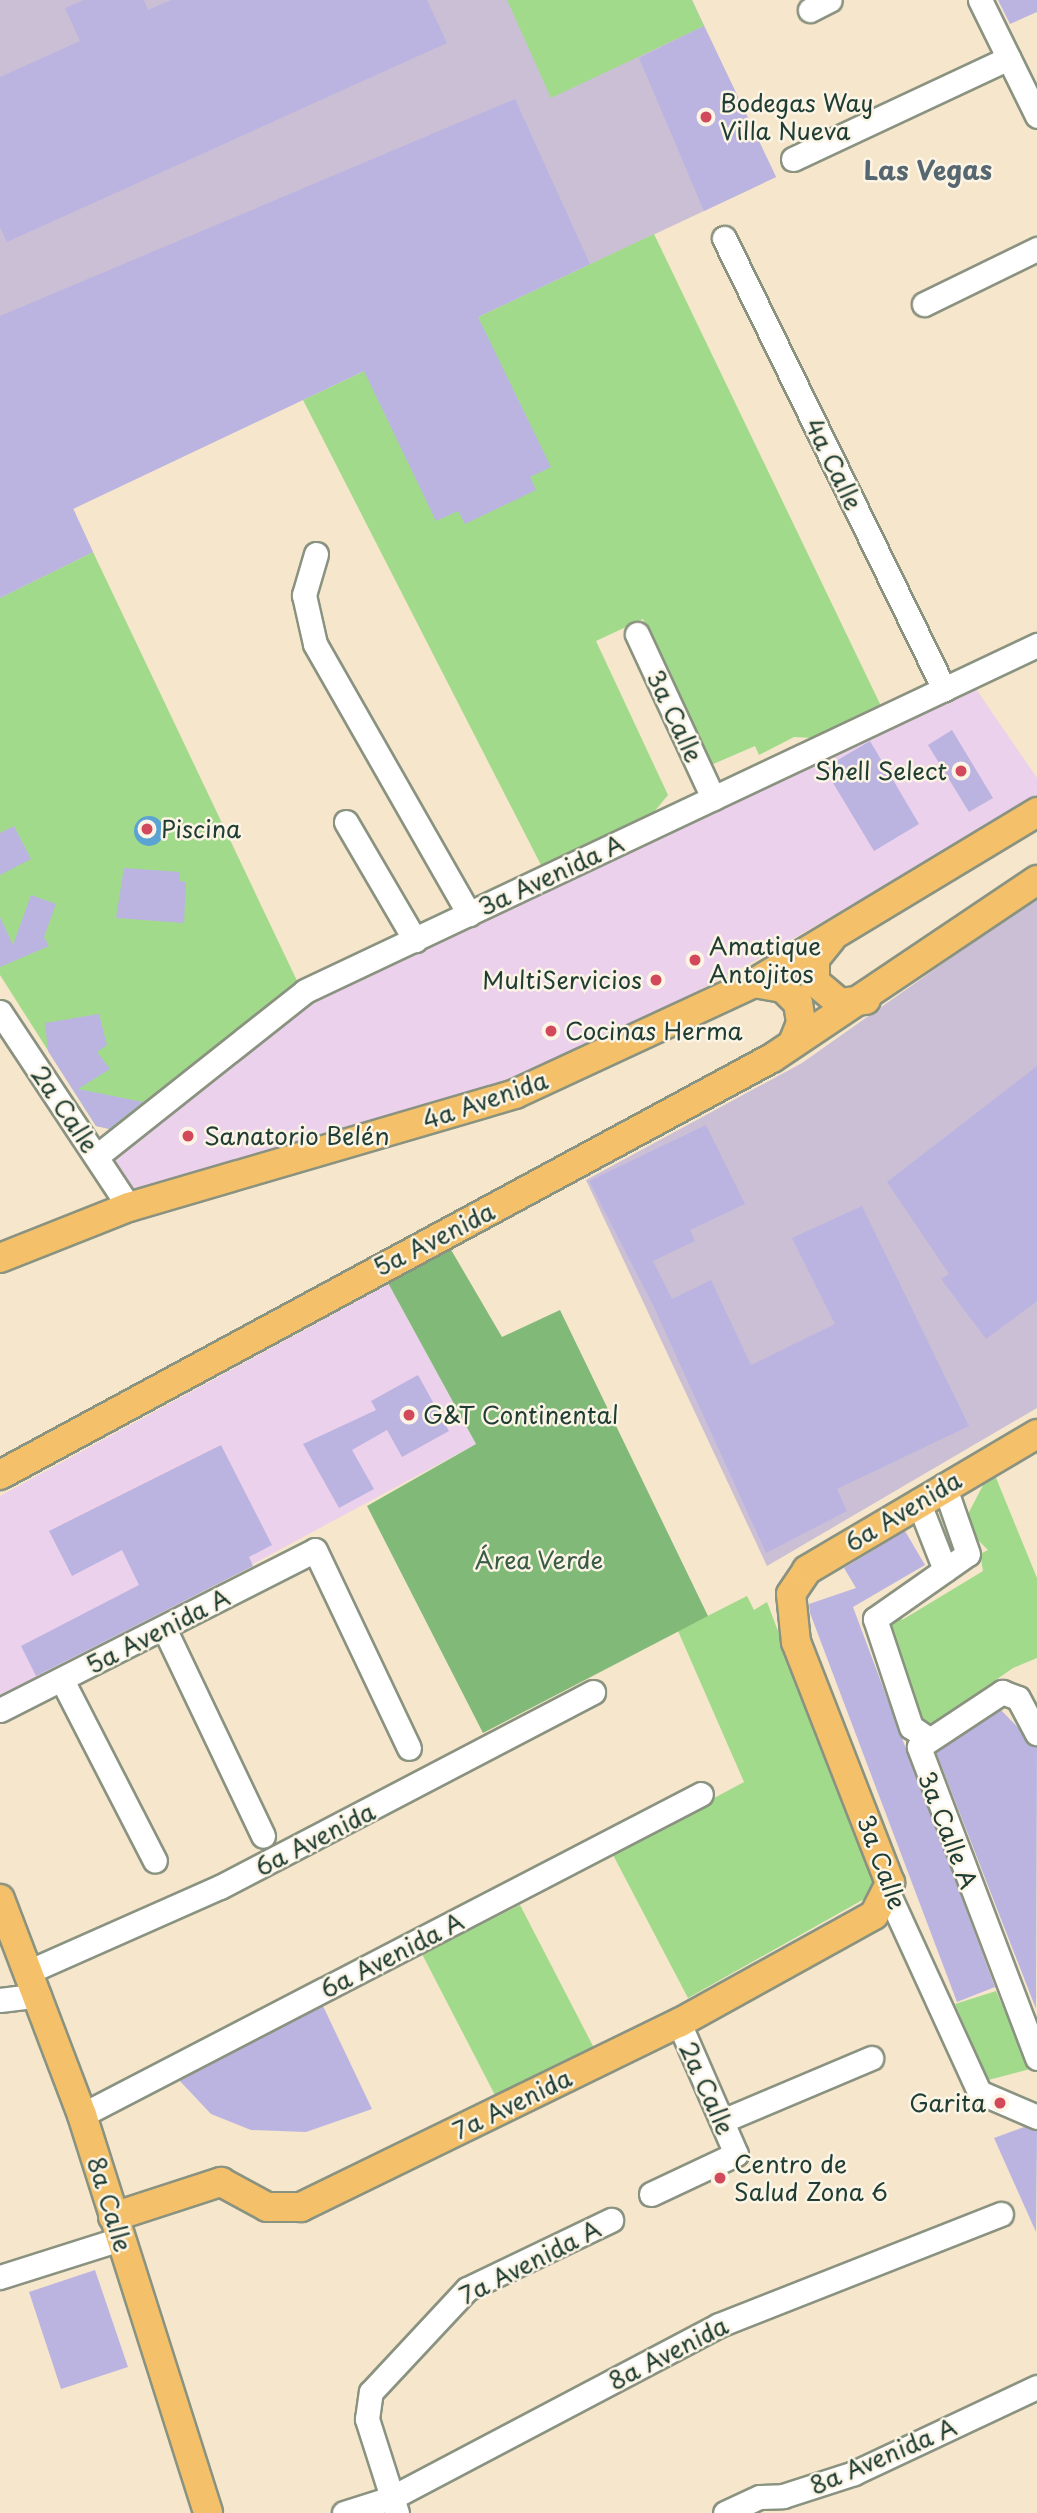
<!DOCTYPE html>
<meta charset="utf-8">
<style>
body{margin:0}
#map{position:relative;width:1037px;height:2513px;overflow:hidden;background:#f5e6cc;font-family:"Playpen Sans",sans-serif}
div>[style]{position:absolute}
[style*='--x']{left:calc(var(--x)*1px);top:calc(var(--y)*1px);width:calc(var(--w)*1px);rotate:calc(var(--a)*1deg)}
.built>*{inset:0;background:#ebd1eb}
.industrial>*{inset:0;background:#cbbfd5}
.green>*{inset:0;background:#a2da8c}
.forest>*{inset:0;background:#81ba78}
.water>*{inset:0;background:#5ba3d2}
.round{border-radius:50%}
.building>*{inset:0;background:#bbb4e1}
.roads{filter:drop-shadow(2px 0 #8a9280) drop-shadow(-2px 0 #8a9280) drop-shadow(0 2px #8a9280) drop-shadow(0 -2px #8a9280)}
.minor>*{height:23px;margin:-11.5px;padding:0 11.5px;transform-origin:11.5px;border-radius:11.5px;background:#fff}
.major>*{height:28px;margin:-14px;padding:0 14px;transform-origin:14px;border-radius:14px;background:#f4c16a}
.dots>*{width:19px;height:19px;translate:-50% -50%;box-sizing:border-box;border:4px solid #fcf5e5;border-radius:50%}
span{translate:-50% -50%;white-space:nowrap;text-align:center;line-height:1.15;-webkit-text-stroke:5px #fcf5e5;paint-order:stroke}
.poi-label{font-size:24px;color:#1f3d34}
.left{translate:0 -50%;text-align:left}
.right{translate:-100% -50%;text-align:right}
.street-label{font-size:24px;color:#1f3d34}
.park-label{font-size:24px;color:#395c46}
.neighbourhood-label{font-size:26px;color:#566771;font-weight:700}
</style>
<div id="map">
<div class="built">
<i style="clip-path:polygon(976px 689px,1037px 778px,1037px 797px,758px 959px,613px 1036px,471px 1098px,135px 1191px,113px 1158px,305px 1000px)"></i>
<i style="clip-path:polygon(389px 1284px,476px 1444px,0 1700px,0 1496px)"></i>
</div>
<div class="industrial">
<i style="clip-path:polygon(0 0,692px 0,776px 177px,73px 508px,93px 552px,0 598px)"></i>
<i style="clip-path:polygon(1037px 897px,1037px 1408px,767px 1566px,586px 1180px,802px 1063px)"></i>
</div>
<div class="green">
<i style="clip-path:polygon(507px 0,692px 0,704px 26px,551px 98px)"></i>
<i style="clip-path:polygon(654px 234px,881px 706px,814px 738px,794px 737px,759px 755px,755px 746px,711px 765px,643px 619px,596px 641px,668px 795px,649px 818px,543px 869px,303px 400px)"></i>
<i style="clip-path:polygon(93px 552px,299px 985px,115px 1130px,96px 1126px,0 975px,0 598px)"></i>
<i style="clip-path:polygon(992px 1468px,1037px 1578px,1037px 1658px,1013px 1668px,930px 1726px,917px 1718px,887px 1618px,904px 1606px,902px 1620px,983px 1571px,980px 1554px,988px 1550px,973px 1535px,968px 1514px)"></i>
<i style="clip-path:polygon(747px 1596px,754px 1610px,767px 1602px,874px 1883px,866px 1898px,688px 1998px,612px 1853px,744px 1782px,678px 1631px)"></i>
<i style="clip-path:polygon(520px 1905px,594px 2048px,496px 2097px,422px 1954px)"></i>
<i style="clip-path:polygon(996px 1991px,1030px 2069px,988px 2080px,955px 2004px)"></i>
</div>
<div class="forest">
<i style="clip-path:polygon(450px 1248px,502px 1337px,560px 1310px,708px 1616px,483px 1733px,367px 1506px,476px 1444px,387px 1281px)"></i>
</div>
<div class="water">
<i class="round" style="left:134px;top:816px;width:30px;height:30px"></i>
</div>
<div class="building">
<i style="clip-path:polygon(84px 0,144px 0,148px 10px,171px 0,427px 0,447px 43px,7px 242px,0 227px,0 77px,80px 41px,65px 8px)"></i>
<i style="clip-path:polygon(998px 0,1037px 0,1037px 12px,1010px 24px)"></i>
<i style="clip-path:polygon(704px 26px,776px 177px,704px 211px,639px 58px)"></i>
<i style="clip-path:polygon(515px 99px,590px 264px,478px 317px,551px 467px,530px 477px,536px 490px,465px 524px,458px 511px,436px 521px,364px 371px,73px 509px,93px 552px,0 598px,0 316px)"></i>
<i style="clip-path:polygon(952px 730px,993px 798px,969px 812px,928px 745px)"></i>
<i style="clip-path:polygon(870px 741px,919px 824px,874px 851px,824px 768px)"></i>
<i style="clip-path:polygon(14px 826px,31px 859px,0 875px,0 833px)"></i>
<i style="clip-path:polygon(124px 868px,180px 872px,179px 881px,186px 882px,184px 923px,116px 918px)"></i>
<i style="clip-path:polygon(31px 895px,56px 904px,44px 937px,49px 946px,0 967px,0 917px,13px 945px)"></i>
<i style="clip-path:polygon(99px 1014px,107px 1045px,97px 1052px,110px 1069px,78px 1089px,143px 1102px,109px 1129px,96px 1126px,48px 1051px,45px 1023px)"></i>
<i style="clip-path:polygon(1037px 1066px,1037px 1301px,986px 1339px,941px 1279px,949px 1274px,887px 1182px)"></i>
<i style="clip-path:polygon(706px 1125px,745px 1204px,690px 1230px,695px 1241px,653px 1261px,672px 1299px,711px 1280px,751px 1365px,835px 1324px,792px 1238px,862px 1206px,969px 1426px,837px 1489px,847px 1511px,766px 1553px,653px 1305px,589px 1181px)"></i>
<i style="clip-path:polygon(418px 1375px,449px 1431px,402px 1457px,387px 1430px,352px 1450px,374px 1489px,339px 1508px,303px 1444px,376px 1410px,371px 1401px)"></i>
<i style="clip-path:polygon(221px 1445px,272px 1545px,249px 1557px,253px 1566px,36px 1676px,21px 1646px,139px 1585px,122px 1550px,72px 1576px,49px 1531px)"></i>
<i style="clip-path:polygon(905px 1531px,925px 1565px,853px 1607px,995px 1987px,957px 2002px,810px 1613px,809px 1604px,856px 1588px,844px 1568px)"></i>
<i style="clip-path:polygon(1001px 1710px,1037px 1747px,1036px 2009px,936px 1752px)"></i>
<i style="clip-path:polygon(323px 2006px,372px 2109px,306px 2132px,251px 2130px,211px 2114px,179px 2080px)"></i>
<i style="clip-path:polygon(1024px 2127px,1037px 2131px,1036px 2232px,994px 2138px)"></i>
<i style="clip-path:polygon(95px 2270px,128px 2367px,61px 2389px,29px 2292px)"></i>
</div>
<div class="roads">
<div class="minor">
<i style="--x:980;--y:0;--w:129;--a:63.8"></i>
<i style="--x:810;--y:10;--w:22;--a:-27"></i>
<i style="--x:793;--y:159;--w:238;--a:-25.1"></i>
<i style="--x:724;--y:238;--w:502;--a:64"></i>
<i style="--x:924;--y:304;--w:126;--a:-26"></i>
<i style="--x:316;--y:554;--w:43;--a:106.3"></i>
<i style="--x:304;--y:595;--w:50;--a:77.3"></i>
<i style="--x:315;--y:644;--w:311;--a:60.3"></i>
<i style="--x:637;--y:634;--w:181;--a:65.1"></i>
<i style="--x:346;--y:822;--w:137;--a:59.7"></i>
<i style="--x:0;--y:1012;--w:234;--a:56.5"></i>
<i style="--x:97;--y:1156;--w:265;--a:-38.4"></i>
<i style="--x:305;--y:991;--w:810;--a:-25.3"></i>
<i style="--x:918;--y:1501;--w:74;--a:68.6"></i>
<i style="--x:164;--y:1628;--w:230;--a:64.5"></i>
<i style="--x:62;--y:1680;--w:203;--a:62.8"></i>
<i style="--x:0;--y:1710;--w:353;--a:-26.9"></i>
<i style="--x:315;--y:1550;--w:219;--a:64.6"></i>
<i style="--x:927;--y:1738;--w:19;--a:-145"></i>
<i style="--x:911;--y:1727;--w:114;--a:-108.4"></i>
<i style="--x:875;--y:1619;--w:113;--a:-35"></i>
<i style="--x:968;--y:1554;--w:73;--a:-109.2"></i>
<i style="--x:889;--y:1895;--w:217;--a:65.4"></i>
<i style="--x:979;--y:2092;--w:63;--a:23.3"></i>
<i style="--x:30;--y:1971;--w:208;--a:-23.9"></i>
<i style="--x:220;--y:1887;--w:421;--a:-27.6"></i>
<i style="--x:0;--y:2000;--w:39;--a:-7"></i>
<i style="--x:1037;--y:2058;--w:333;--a:-110.8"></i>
<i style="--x:919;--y:1747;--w:100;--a:-33.5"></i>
<i style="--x:1002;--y:1692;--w:17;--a:21"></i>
<i style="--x:1018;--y:1698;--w:40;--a:62"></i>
<i style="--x:82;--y:2115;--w:697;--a:-27.41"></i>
<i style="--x:722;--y:2121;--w:162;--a:-22.9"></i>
<i style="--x:651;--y:2194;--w:94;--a:-25.2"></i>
<i style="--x:736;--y:2154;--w:143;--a:-113.5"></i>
<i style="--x:0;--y:2277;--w:126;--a:-17.6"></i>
<i style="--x:344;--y:2513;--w:49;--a:-17.7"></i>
<i style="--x:391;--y:2498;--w:371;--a:-27.8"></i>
<i style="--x:719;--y:2325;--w:303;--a:-21.5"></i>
<i style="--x:397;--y:2513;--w:99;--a:-107.7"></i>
<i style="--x:367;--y:2419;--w:27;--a:-82"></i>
<i style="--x:371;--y:2392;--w:141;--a:-47"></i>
<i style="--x:467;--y:2289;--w:160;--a:-25.6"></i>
<i style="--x:725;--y:2513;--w:38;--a:-25"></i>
<i style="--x:760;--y:2497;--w:23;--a:-2"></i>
<i style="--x:783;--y:2496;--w:75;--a:-17.9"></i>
<i style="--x:854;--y:2473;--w:202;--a:-25.2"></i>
</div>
<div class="major">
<i style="--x:831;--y:939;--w:26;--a:129"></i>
<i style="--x:815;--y:959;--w:23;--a:90"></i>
<i style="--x:815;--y:982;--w:33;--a:40"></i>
<i style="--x:840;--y:1003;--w:26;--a:-7"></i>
<i style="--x:754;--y:983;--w:29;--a:10"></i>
<i style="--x:783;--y:988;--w:21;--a:45"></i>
<i style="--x:798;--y:1003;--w:20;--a:81"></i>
<i style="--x:801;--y:1023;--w:22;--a:112"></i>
<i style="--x:0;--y:1258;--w:139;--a:-21.6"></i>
<i style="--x:129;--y:1207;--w:402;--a:-16.3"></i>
<i style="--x:515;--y:1094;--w:264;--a:-24.9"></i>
<i style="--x:754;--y:983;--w:331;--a:-31.1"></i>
<i style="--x:0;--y:1475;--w:877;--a:-28.38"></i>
<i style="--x:772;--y:1058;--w:319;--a:-33.9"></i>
<i style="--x:0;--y:1899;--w:231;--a:69.2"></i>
<i style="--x:82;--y:2115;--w:417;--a:72.4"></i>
<i style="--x:113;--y:2217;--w:114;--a:-18"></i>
<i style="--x:221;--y:2182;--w:52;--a:28.5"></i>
<i style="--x:267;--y:2207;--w:34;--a:0"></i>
<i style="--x:301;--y:2207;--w:420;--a:-26"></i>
<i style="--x:679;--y:2023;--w:223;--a:-29"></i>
<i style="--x:874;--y:1915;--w:36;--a:-63"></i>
<i style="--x:890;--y:1883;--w:259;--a:-111.3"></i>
<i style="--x:796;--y:1642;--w:48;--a:-95.9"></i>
<i style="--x:791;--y:1594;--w:29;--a:-56"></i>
<i style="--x:807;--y:1570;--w:267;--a:-30.6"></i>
</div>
</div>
<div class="dots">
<i style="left:706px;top:117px;background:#d1495b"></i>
<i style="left:961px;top:771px;background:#d1495b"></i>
<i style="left:147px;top:829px;background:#d1495b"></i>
<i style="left:695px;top:960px;background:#d1495b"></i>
<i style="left:656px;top:980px;background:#d1495b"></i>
<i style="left:551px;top:1031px;background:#d1495b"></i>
<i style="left:188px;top:1136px;background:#d1495b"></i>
<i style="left:409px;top:1415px;background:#d1495b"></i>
<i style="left:1000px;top:2103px;background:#d1495b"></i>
<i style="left:720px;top:2178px;background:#d1495b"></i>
</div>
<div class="poi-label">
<span class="left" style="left:720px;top:117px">Bodegas Way<br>Villa Nueva</span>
<span class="right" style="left:947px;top:771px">Shell Select</span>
<span class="left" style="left:161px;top:829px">Piscina</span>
<span class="left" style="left:709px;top:960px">Amatique<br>Antojitos</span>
<span class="right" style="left:642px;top:980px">MultiServicios</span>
<span class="left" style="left:565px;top:1031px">Cocinas Herma</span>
<span class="left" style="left:204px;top:1136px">Sanatorio Belén</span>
<span class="left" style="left:423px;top:1415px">G&amp;T Continental</span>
<span class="right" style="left:986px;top:2103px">Garita</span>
<span class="left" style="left:734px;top:2178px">Centro de<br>Salud Zona 6</span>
</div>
<div class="street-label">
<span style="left:834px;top:464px;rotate:64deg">4a Calle</span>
<span style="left:675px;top:716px;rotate:65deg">3a Calle</span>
<span style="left:551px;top:875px;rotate:-25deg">3a Avenida A</span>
<span style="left:485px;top:1100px;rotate:-19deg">4a Avenida</span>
<span style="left:65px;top:1109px;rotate:56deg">2a Calle</span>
<span style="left:434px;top:1239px;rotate:-27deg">5a Avenida</span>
<span style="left:903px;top:1511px;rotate:-31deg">6a Avenida</span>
<span style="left:158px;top:1631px;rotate:-27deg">5a Avenida A</span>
<span style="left:948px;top:1830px;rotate:69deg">3a Calle A</span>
<span style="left:315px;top:1839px;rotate:-27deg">6a Avenida</span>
<span style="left:882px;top:1862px;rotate:70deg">3a Calle</span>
<span style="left:392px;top:1955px;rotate:-27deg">6a Avenida A</span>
<span style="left:707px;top:2088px;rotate:66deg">2a Calle</span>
<span style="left:512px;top:2104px;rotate:-26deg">7a Avenida</span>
<span style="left:110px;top:2204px;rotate:73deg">8a Calle</span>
<span style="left:530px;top:2262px;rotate:-27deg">7a Avenida A</span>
<span style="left:668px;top:2353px;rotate:-27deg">8a Avenida</span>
<span style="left:883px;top:2456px;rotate:-23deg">8a Avenida A</span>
</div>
<div class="park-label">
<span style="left:539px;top:1560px">Área Verde</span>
</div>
<div class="neighbourhood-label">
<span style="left:928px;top:170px">Las Vegas</span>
</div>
</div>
